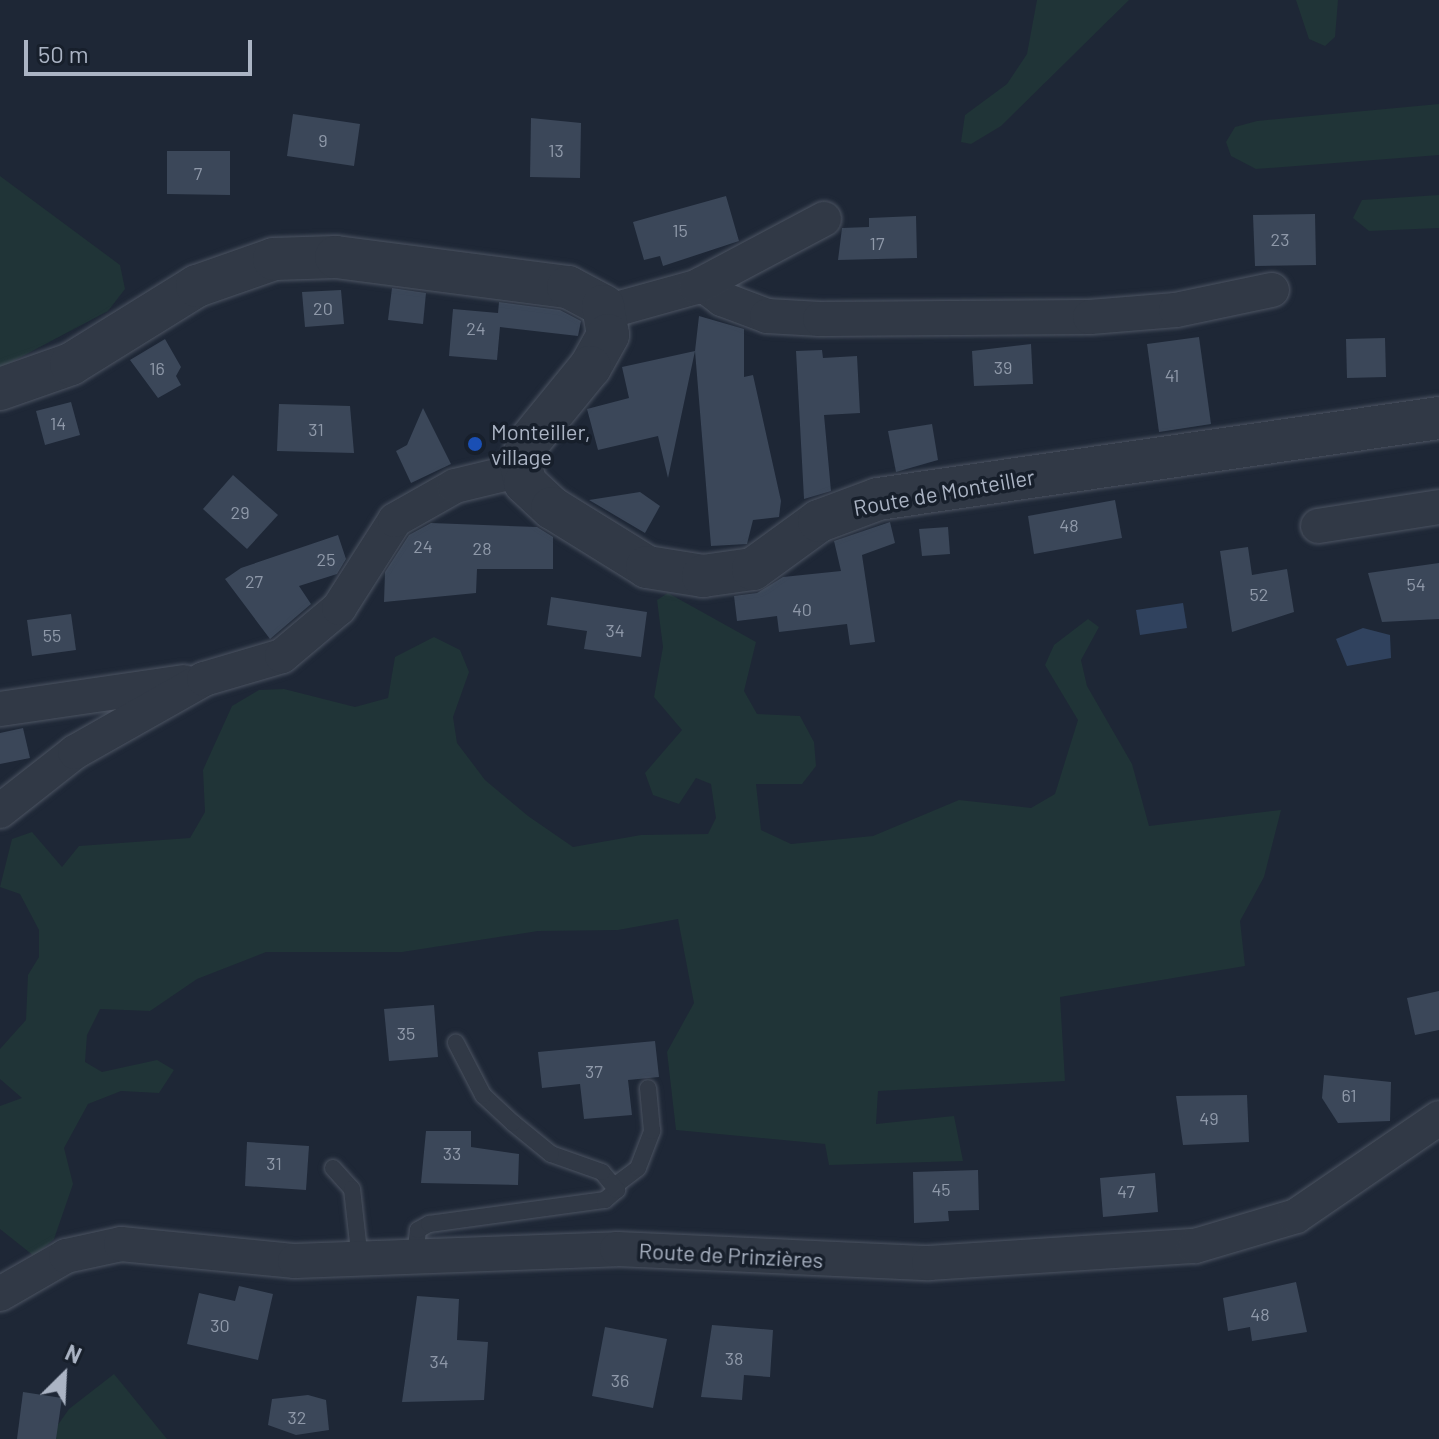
<!DOCTYPE html>
<meta charset="utf-8">
<style>
body{margin:0}
#map{position:relative;width:1439px;height:1439px;overflow:hidden;background:#1e2736;font-family:Barlow,sans-serif}
div>[style]{position:absolute}
[style*='--x']{left:calc(var(--x)*1px);top:calc(var(--y)*1px);width:calc(var(--w)*1px);rotate:calc(var(--a)*1deg)}
.green>*{inset:0;background:#203437}
.water>*{inset:0;background:#30425e}
.building>*{inset:0;background:#3b4759}
.roads{filter:drop-shadow(0 0 2px #4c5462) drop-shadow(0 0 2px #4c5462)}
.service>*{height:16px;margin:-8px;padding:0 8px;transform-origin:8px;border-radius:8px;background:#313946}
.minor>*{height:34px;margin:-17px;padding:0 17px;transform-origin:17px;border-radius:17px;background:#313946}
.tertiary>*{height:42px;margin:-21px;padding:0 21px;transform-origin:21px;border-radius:21px;background:#313946}
.dots>*{width:22px;height:22px;translate:-50% -50%;box-sizing:border-box;border:4px solid #171f2b;border-radius:50%}
span{translate:-50% -50%;white-space:nowrap;text-align:center;line-height:1.15;-webkit-text-stroke:7px #171f2b;paint-order:stroke}
.number-label{font-size:18px;color:#8f99a9}
.number-label span{-webkit-text-stroke-width:0}
.poi-label{font-size:22px;color:#abb4c4}
.left{translate:0 -50%;text-align:left}
.street-label{font-size:22px;color:#abb4c4}
.north{position:absolute;left:24px;top:1335px;width:80px;height:80px;-webkit-text-stroke:6px #171f2b;paint-order:stroke;rotate:24deg;font-size:22px;font-weight:700;line-height:32px;text-align:center;color:#abb4c4}
.north::after{content:'';display:block;margin:auto;width:28px;height:36px;background:#abb4c4;clip-path:polygon(50% 0,100% 100%,50% 72%,0 100%)}
.scale{position:absolute;left:24px;top:40px;width:228px;height:36px;box-sizing:border-box;border:4px solid #abb4c4;border-top:0;padding-left:10px;font-size:24px;line-height:28px;white-space:nowrap;color:#abb4c4;-webkit-text-stroke:6px #171f2b;paint-order:stroke}
</style>
<div id="map">
<div class="green">
<div style="clip-path:polygon(1037px 0,1129px 0,1001px 126px,971px 144px,961px 142px,965px 115px,1007px 84px,1027px 54px)"></div>
<div style="clip-path:polygon(1296px 0,1338px 0,1335px 37px,1325px 46px,1309px 39px)"></div>
<div style="clip-path:polygon(1439px 104px,1439px 155px,1256px 169px,1231px 156px,1226px 142px,1235px 127px,1257px 121px)"></div>
<div style="clip-path:polygon(0 176px,120px 265px,125px 289px,108px 311px,0 368px)"></div>
<div style="clip-path:polygon(1439px 195px,1439px 228px,1369px 231px,1353px 218px,1362px 200px)"></div>
<div style="clip-path:polygon(668px 593px,756px 642px,744px 691px,757px 714px,800px 716px,814px 742px,816px 766px,802px 784px,756px 784px,761px 830px,791px 844px,873px 836px,959px 800px,1031px 808px,1055px 794px,1078px 720px,1045px 665px,1054px 645px,1088px 619px,1099px 627px,1081px 660px,1087px 686px,1132px 764px,1149px 826px,1281px 810px,1264px 877px,1240px 921px,1245px 966px,1060px 997px,1065px 1081px,878px 1091px,876px 1124px,954px 1116px,963px 1161px,829px 1165px,825px 1144px,676px 1130px,667px 1052px,694px 1003px,678px 919px,618px 930px,538px 931px,402px 952px,266px 952px,197px 979px,150px 1011px,100px 1009px,87px 1035px,85px 1062px,102px 1072px,157px 1060px,174px 1070px,159px 1093px,121px 1091px,88px 1104px,64px 1148px,73px 1184px,54px 1239px,34px 1256px,0 1229px,0 1106px,22px 1098px,0 1079px,0 1049px,26px 1020px,28px 975px,39px 957px,39px 930px,20px 894px,0 887px,12px 839px,32px 832px,62px 867px,79px 846px,190px 838px,205px 812px,203px 770px,232px 706px,259px 690px,284px 689px,355px 707px,388px 698px,395px 657px,434px 637px,460px 650px,469px 672px,453px 717px,457px 743px,485px 780px,528px 816px,573px 847px,641px 835px,708px 834px,716px 818px,711px 784px,696px 778px,679px 804px,653px 795px,645px 773px,682px 730px,654px 697px,663px 647px,657px 600px)"></div>
<div style="clip-path:polygon(114px 1374px,167px 1439px,48px 1439px,69px 1409px)"></div>
</div>
<div class="water">
<div style="clip-path:polygon(1183px 603px,1187px 628px,1140px 635px,1136px 610px)"></div>
<div style="clip-path:polygon(1363px 628px,1390px 635px,1391px 658px,1347px 666px,1336px 639px)"></div>
</div>
<div class="building">
<div style="clip-path:polygon(293px 114px,360px 124px,354px 166px,287px 156px)"></div>
<div style="clip-path:polygon(531px 118px,581px 123px,580px 178px,530px 177px)"></div>
<div style="clip-path:polygon(167px 151px,230px 151px,230px 195px,167px 194px)"></div>
<div style="clip-path:polygon(726px 196px,739px 241px,663px 266px,660px 256px,644px 260px,633px 222px)"></div>
<div style="clip-path:polygon(1315px 214px,1316px 265px,1255px 266px,1253px 215px)"></div>
<div style="clip-path:polygon(916px 216px,917px 258px,838px 260px,842px 228px,869px 227px,869px 218px)"></div>
<div style="clip-path:polygon(392px 288px,426px 293px,423px 324px,388px 320px)"></div>
<div style="clip-path:polygon(341px 290px,344px 324px,305px 327px,302px 292px)"></div>
<div style="clip-path:polygon(499px 302px,560px 310px,581px 321px,578px 336px,500px 327px,497px 360px,449px 356px,453px 309px,498px 313px)"></div>
<div style="clip-path:polygon(699px 316px,744px 329px,744px 377px,753px 375px,781px 501px,779px 517px,753px 520px,747px 544px,711px 546px,695px 351px)"></div>
<div style="clip-path:polygon(1199px 337px,1211px 424px,1159px 432px,1147px 344px)"></div>
<div style="clip-path:polygon(1385px 338px,1386px 377px,1347px 378px,1346px 339px)"></div>
<div style="clip-path:polygon(165px 339px,181px 367px,176px 376px,181px 385px,158px 398px,130px 360px)"></div>
<div style="clip-path:polygon(1031px 344px,1033px 384px,974px 386px,972px 351px)"></div>
<div style="clip-path:polygon(822px 350px,823px 358px,857px 356px,860px 413px,824px 415px,831px 491px,804px 499px,796px 351px)"></div>
<div style="clip-path:polygon(695px 351px,668px 478px,658px 436px,598px 450px,587px 409px,629px 398px,622px 367px)"></div>
<div style="clip-path:polygon(71px 402px,80px 435px,45px 445px,36px 411px)"></div>
<div style="clip-path:polygon(279px 404px,350px 406px,354px 453px,277px 451px)"></div>
<div style="clip-path:polygon(423px 408px,451px 464px,411px 483px,396px 451px,407px 445px)"></div>
<div style="clip-path:polygon(932px 424px,938px 460px,896px 472px,888px 431px)"></div>
<div style="clip-path:polygon(233px 475px,278px 515px,247px 549px,203px 509px)"></div>
<div style="clip-path:polygon(640px 492px,660px 506px,645px 533px,589px 500px)"></div>
<div style="clip-path:polygon(1115px 500px,1122px 538px,1034px 554px,1028px 516px)"></div>
<div style="clip-path:polygon(890px 522px,895px 543px,862px 555px,875px 642px,850px 645px,847px 624px,779px 632px,777px 616px,737px 621px,734px 596px,757px 593px,783px 577px,841px 571px,834px 541px)"></div>
<div style="clip-path:polygon(431px 523px,537px 527px,553px 537px,553px 569px,477px 569px,476px 593px,384px 602px,385px 572px,409px 535px)"></div>
<div style="clip-path:polygon(948px 527px,950px 554px,922px 556px,919px 529px)"></div>
<div style="clip-path:polygon(338px 535px,346px 559px,337px 574px,299px 586px,311px 604px,270px 639px,225px 579px,241px 568px)"></div>
<div style="clip-path:polygon(1248px 547px,1252px 575px,1287px 569px,1294px 612px,1232px 632px,1220px 551px)"></div>
<div style="clip-path:polygon(1439px 563px,1439px 619px,1382px 622px,1368px 573px)"></div>
<div style="clip-path:polygon(551px 597px,647px 612px,641px 657px,584px 649px,587px 631px,547px 625px)"></div>
<div style="clip-path:polygon(71px 614px,76px 650px,32px 656px,27px 620px)"></div>
<div style="clip-path:polygon(23px 728px,30px 758px,0 764px,0 733px)"></div>
<div style="clip-path:polygon(1439px 991px,1439px 1030px,1415px 1035px,1407px 998px)"></div>
<div style="clip-path:polygon(434px 1005px,438px 1057px,389px 1061px,384px 1009px)"></div>
<div style="clip-path:polygon(655px 1041px,659px 1077px,628px 1080px,632px 1115px,584px 1119px,580px 1084px,542px 1088px,538px 1052px)"></div>
<div style="clip-path:polygon(1324px 1075px,1391px 1082px,1390px 1121px,1338px 1123px,1322px 1098px)"></div>
<div style="clip-path:polygon(1247px 1095px,1249px 1142px,1183px 1145px,1176px 1096px)"></div>
<div style="clip-path:polygon(426px 1131px,471px 1131px,471px 1147px,519px 1154px,518px 1185px,421px 1183px)"></div>
<div style="clip-path:polygon(247px 1142px,309px 1146px,306px 1190px,245px 1186px)"></div>
<div style="clip-path:polygon(978px 1170px,979px 1210px,948px 1211px,949px 1221px,914px 1223px,913px 1172px)"></div>
<div style="clip-path:polygon(1155px 1173px,1158px 1212px,1103px 1217px,1100px 1178px)"></div>
<div style="clip-path:polygon(1296px 1282px,1307px 1332px,1252px 1341px,1250px 1327px,1228px 1331px,1223px 1298px)"></div>
<div style="clip-path:polygon(239px 1286px,273px 1294px,258px 1360px,187px 1344px,199px 1293px,235px 1301px)"></div>
<div style="clip-path:polygon(417px 1296px,459px 1299px,457px 1340px,488px 1342px,484px 1400px,402px 1402px)"></div>
<div style="clip-path:polygon(712px 1325px,773px 1330px,770px 1377px,744px 1375px,742px 1400px,701px 1397px)"></div>
<div style="clip-path:polygon(605px 1327px,667px 1339px,653px 1408px,592px 1396px)"></div>
<div style="clip-path:polygon(23px 1392px,62px 1398px,56px 1439px,17px 1439px)"></div>
<div style="clip-path:polygon(308px 1395px,326px 1400px,329px 1430px,296px 1435px,268px 1425px,272px 1399px)"></div>
</div>
<div class="roads">
<div class="service">
<div style="--x:333;--y:1168;--w:28;--a:48"></div>
<div style="--x:352;--y:1189;--w:71;--a:83.6"></div>
<div style="--x:617;--y:1184;--w:26;--a:-37"></div>
<div style="--x:638;--y:1168;--w:40;--a:-69"></div>
<div style="--x:652;--y:1131;--w:43;--a:-95.3"></div>
<div style="--x:415;--y:1258;--w:28;--a:-84"></div>
<div style="--x:418;--y:1230;--w:13;--a:-29"></div>
<div style="--x:429;--y:1224;--w:178;--a:-7.8"></div>
<div style="--x:605;--y:1200;--w:16;--a:-40"></div>
<div style="--x:617;--y:1190;--w:23;--a:-130"></div>
<div style="--x:602;--y:1172;--w:54;--a:-160.6"></div>
<div style="--x:551;--y:1154;--w:49;--a:-140.8"></div>
<div style="--x:513;--y:1123;--w:41;--a:-137"></div>
<div style="--x:483;--y:1095;--w:59;--a:-117.4"></div>
</div>
<div class="minor">
<div style="--x:702;--y:284;--w:25;--a:37"></div>
<div style="--x:722;--y:299;--w:48;--a:20.7"></div>
<div style="--x:767;--y:316;--w:53;--a:3.2"></div>
<div style="--x:820;--y:319;--w:270;--a:-0.4"></div>
<div style="--x:1090;--y:317;--w:86;--a:-4.7"></div>
<div style="--x:1176;--y:310;--w:98;--a:-11.8"></div>
<div style="--x:606;--y:312;--w:93;--a:-15.5"></div>
<div style="--x:696;--y:287;--w:145;--a:-28"></div>
<div style="--x:1318;--y:526;--w:122;--a:-8.9"></div>
<div style="--x:0;--y:709;--w:186;--a:-8.3"></div>
<div style="--x:0;--y:811;--w:95;--a:-38.2"></div>
<div style="--x:75;--y:752;--w:148;--a:-29.5"></div>
<div style="--x:204;--y:679;--w:81;--a:-16.4"></div>
<div style="--x:282;--y:656;--w:75;--a:-40.1"></div>
<div style="--x:339;--y:608;--w:104;--a:-57.5"></div>
<div style="--x:395;--y:520;--w:69;--a:-29.5"></div>
<div style="--x:455;--y:486;--w:68;--a:-13.6"></div>
<div style="--x:0;--y:1294;--w:76;--a:-29.9"></div>
<div style="--x:66;--y:1256;--w:56;--a:-12.3"></div>
<div style="--x:121;--y:1244;--w:175;--a:5.6"></div>
<div style="--x:295;--y:1261;--w:322;--a:-2.1"></div>
<div style="--x:617;--y:1249;--w:312;--a:2.6"></div>
<div style="--x:929;--y:1263;--w:267;--a:-3.7"></div>
<div style="--x:1195;--y:1246;--w:105;--a:-16.5"></div>
<div style="--x:1296;--y:1216;--w:173;--a:-34.4"></div>
</div>
<div class="tertiary">
<div style="--x:0;--y:389;--w:75;--a:-19.4"></div>
<div style="--x:71;--y:364;--w:148;--a:-31.8"></div>
<div style="--x:197;--y:286;--w:82;--a:-19.3"></div>
<div style="--x:274;--y:259;--w:62;--a:-1.8"></div>
<div style="--x:336;--y:257;--w:234;--a:7.4"></div>
<div style="--x:568;--y:287;--w:40;--a:28"></div>
<div style="--x:603;--y:306;--w:29;--a:80"></div>
<div style="--x:608;--y:335;--w:37;--a:119"></div>
<div style="--x:590;--y:367;--w:98;--a:129.2"></div>
<div style="--x:528;--y:443;--w:22;--a:108"></div>
<div style="--x:521;--y:464;--w:19;--a:78"></div>
<div style="--x:525;--y:483;--w:37;--a:43"></div>
<div style="--x:552;--y:508;--w:112;--a:31.8"></div>
<div style="--x:647;--y:567;--w:57;--a:9.1"></div>
<div style="--x:703;--y:576;--w:50;--a:-8"></div>
<div style="--x:753;--y:569;--w:82;--a:-36"></div>
<div style="--x:819;--y:521;--w:63;--a:-20.4"></div>
<div style="--x:878;--y:499;--w:567;--a:-8.22"></div>
</div>
</div>
<div class="dots">
<div style="left:475px;top:444px;background:#1a4fb4"></div>
</div>
<div class="number-label">
<span style="left:323px;top:140px">9</span>
<span style="left:556px;top:150px">13</span>
<span style="left:198px;top:173px">7</span>
<span style="left:680px;top:230px">15</span>
<span style="left:1280px;top:239px">23</span>
<span style="left:877px;top:243px">17</span>
<span style="left:323px;top:308px">20</span>
<span style="left:476px;top:328px">24</span>
<span style="left:1003px;top:367px">39</span>
<span style="left:157px;top:368px">16</span>
<span style="left:1172px;top:375px">41</span>
<span style="left:58px;top:423px">14</span>
<span style="left:316px;top:429px">31</span>
<span style="left:240px;top:512px">29</span>
<span style="left:1069px;top:525px">48</span>
<span style="left:423px;top:546px">24</span>
<span style="left:482px;top:548px">28</span>
<span style="left:326px;top:559px">25</span>
<span style="left:254px;top:581px">27</span>
<span style="left:1416px;top:584px">54</span>
<span style="left:1259px;top:594px">52</span>
<span style="left:802px;top:609px">40</span>
<span style="left:615px;top:630px">34</span>
<span style="left:52px;top:635px">55</span>
<span style="left:406px;top:1033px">35</span>
<span style="left:594px;top:1071px">37</span>
<span style="left:1349px;top:1095px">61</span>
<span style="left:1209px;top:1118px">49</span>
<span style="left:452px;top:1153px">33</span>
<span style="left:274px;top:1163px">31</span>
<span style="left:941px;top:1189px">45</span>
<span style="left:1126px;top:1191px">47</span>
<span style="left:1260px;top:1314px">48</span>
<span style="left:220px;top:1325px">30</span>
<span style="left:734px;top:1358px">38</span>
<span style="left:439px;top:1361px">34</span>
<span style="left:620px;top:1380px">36</span>
<span style="left:297px;top:1417px">32</span>
</div>
<div class="poi-label">
<span class="left" style="left:491px;top:444px">Monteiller,<br>village</span>
</div>
<div class="street-label">
<span style="left:944px;top:492px;rotate:-10deg">Route de Monteiller</span>
<span style="left:731px;top:1255px;rotate:3deg">Route de Prinzières</span>
</div>
<div class="north">N</div>
<div class="scale">50 m</div>
</div>
